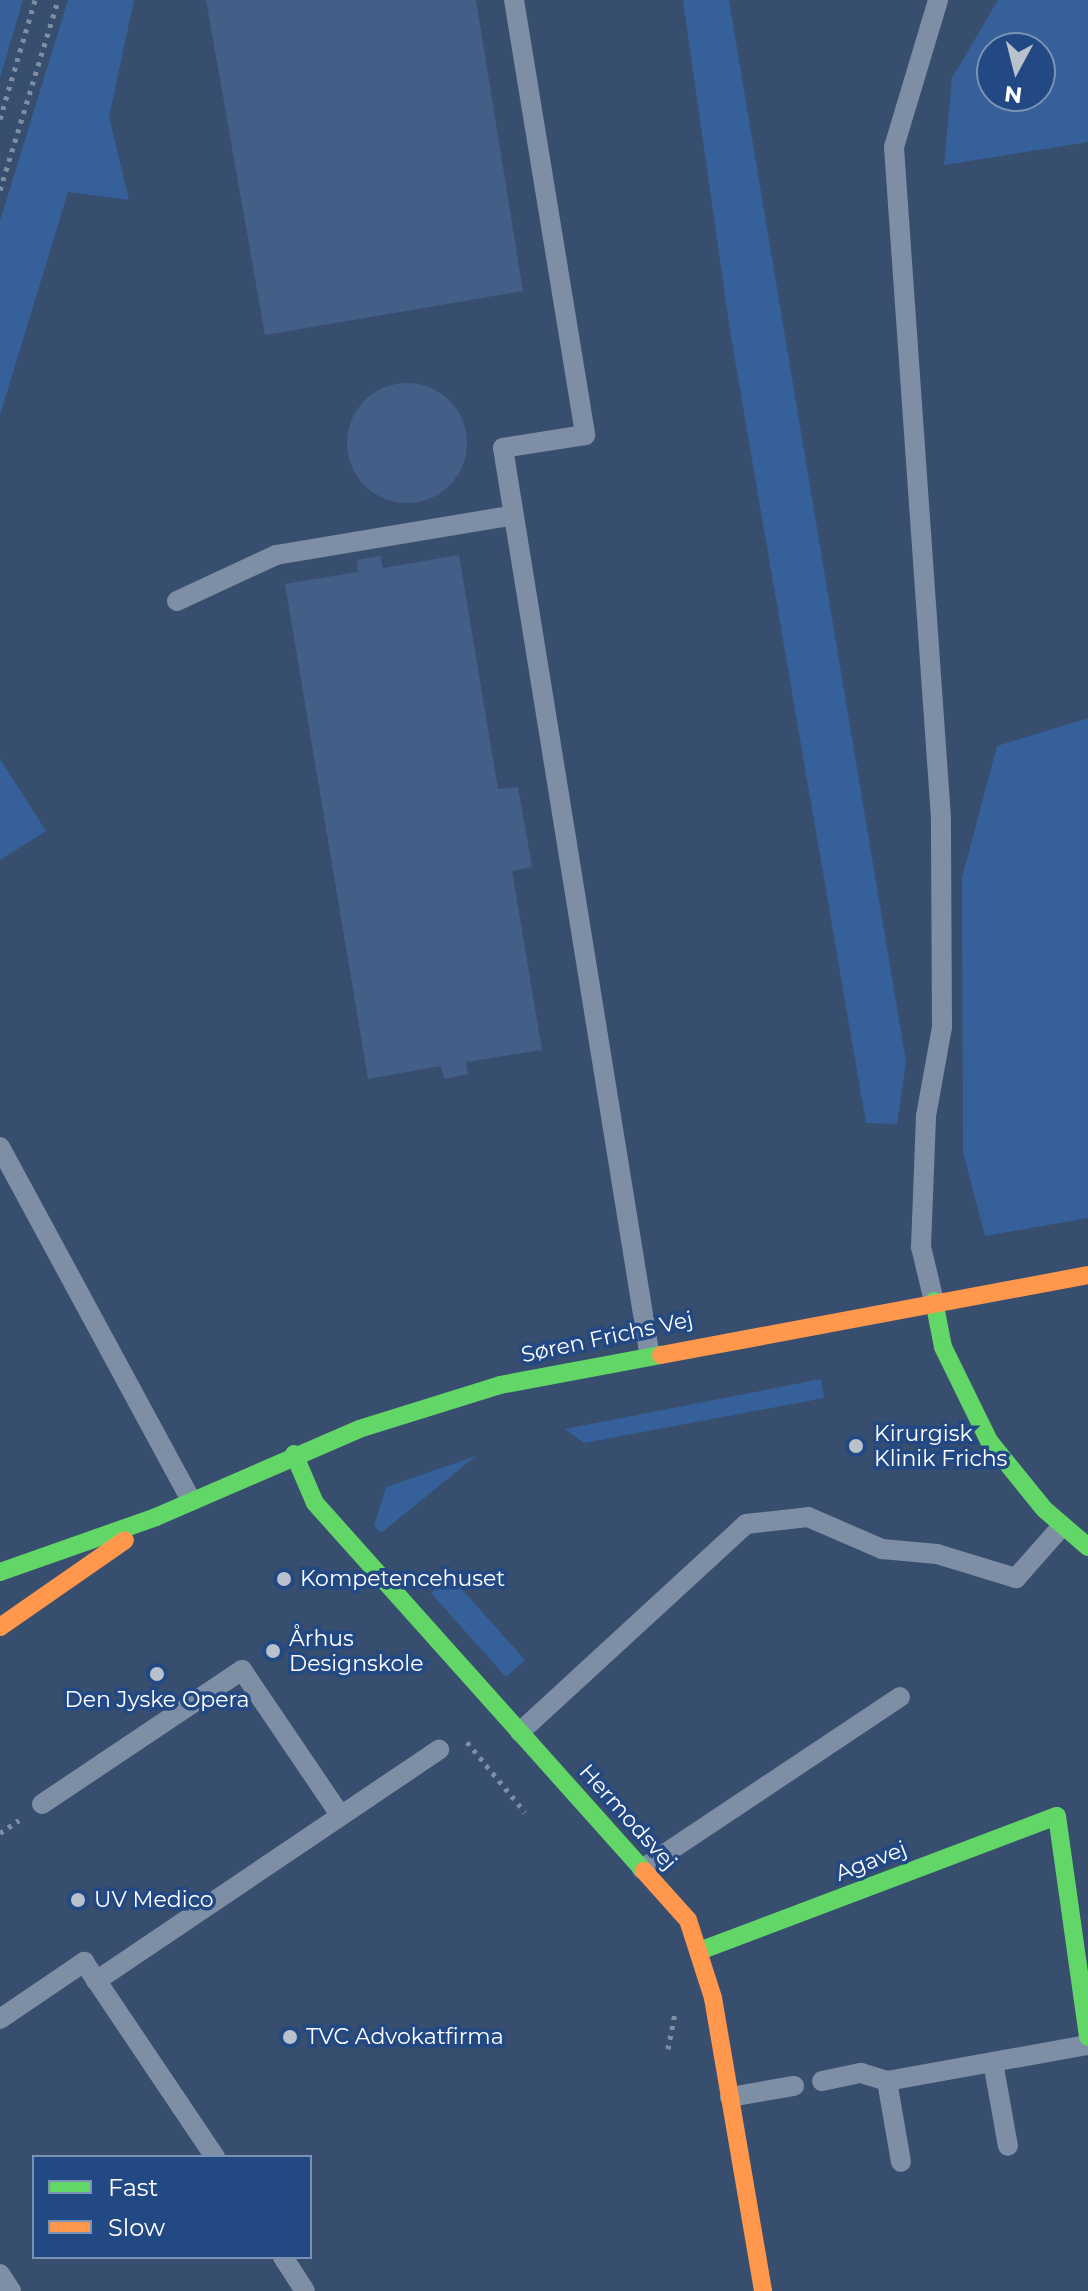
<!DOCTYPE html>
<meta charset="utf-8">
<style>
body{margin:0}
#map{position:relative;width:1088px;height:2291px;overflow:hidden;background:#384e6e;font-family:Montserrat,sans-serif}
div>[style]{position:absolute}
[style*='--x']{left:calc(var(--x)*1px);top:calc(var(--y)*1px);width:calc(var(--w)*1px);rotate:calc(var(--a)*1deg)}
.green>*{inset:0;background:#36609a}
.water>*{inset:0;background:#435e87}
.round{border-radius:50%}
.path>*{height:5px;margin-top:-2.5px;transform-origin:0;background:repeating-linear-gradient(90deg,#7e8ea4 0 4px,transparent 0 10px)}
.lane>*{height:20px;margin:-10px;padding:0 10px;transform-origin:10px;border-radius:10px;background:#7e8ea4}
.fast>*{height:18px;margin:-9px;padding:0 9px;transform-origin:9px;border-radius:9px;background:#63d668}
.slow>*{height:18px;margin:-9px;padding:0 9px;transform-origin:9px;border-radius:9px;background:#ff974d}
.dots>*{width:22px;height:22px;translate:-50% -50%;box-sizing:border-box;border:4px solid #224984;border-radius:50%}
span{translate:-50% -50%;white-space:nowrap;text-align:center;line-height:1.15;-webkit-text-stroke:7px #224984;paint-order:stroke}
.street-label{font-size:22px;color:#fff}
.poi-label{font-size:22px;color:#fff}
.left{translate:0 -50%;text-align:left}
.legend{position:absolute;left:32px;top:2155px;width:280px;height:104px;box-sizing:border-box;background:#224984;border:2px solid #7a92b5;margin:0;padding:10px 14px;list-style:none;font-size:24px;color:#fff}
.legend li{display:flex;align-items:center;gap:16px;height:40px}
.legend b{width:40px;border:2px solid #7a92b5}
.north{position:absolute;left:976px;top:32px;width:80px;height:80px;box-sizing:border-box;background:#224984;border:2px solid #7a92b5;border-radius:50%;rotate:187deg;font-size:22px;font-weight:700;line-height:32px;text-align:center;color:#fff}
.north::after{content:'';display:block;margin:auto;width:28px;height:36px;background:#b9c1cc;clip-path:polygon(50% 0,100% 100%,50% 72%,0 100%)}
</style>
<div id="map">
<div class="green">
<div style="clip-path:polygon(0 0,23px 0,0 78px)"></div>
<div style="clip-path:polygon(68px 0,134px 0,109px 117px,129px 200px,68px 192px,0 415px,0 221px)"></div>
<div style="clip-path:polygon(683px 0,729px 0,906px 1061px,897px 1124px,866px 1123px,731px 337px)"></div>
<div style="clip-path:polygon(evenodd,998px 0,1088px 0,1088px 142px,944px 165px,952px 78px,998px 0,992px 48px,1040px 48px,1040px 96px,992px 96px,992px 48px)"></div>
<div style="clip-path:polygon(1088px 718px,1088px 1218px,985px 1236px,963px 1152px,962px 878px,997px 746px)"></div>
<div style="clip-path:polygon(0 759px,46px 831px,0 860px)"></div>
<div style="clip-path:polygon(821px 1379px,824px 1398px,584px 1443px,565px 1429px)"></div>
<div style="clip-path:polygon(476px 1456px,381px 1533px,374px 1526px,386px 1487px)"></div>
<div style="clip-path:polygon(450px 1576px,525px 1660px,506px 1677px,431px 1593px)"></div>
</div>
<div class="water">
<div style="clip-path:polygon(206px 0,476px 0,523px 291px,265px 335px)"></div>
<div class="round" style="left:347px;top:383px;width:120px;height:120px"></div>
<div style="clip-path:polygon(459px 555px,498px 789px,518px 787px,532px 867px,512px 871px,542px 1050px,466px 1062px,468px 1074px,444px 1079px,441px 1066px,368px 1079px,285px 584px,358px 572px,357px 560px,380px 556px,383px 568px)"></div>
</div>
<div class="path">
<div style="--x:0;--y:119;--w:124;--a:-73.6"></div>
<div style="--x:0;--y:190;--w:199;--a:-73"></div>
<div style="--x:467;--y:1742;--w:91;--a:50.4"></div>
<div style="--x:0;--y:1833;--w:23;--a:-34"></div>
<div style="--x:668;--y:2049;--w:37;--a:-79"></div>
</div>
<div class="lane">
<div style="--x:514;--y:0;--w:441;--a:80.7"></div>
<div style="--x:585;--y:435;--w:83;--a:171"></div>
<div style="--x:503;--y:448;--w:915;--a:80.82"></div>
<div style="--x:177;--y:601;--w:109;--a:-24.9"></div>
<div style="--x:276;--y:555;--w:241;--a:-9.5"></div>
<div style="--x:0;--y:1147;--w:400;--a:61.6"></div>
<div style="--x:934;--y:1301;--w:56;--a:-103.5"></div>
<div style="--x:921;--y:1247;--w:131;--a:-87.8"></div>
<div style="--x:926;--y:1116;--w:90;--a:-79.8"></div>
<div style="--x:942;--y:1027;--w:209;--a:-90.3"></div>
<div style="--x:941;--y:818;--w:673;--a:-94.01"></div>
<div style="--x:894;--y:147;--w:153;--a:-73.3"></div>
<div style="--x:520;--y:1732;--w:307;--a:-42.6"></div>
<div style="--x:746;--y:1524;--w:62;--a:-6.4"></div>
<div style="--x:808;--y:1517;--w:81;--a:23.4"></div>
<div style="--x:882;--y:1549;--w:55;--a:5.2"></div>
<div style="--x:937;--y:1554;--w:83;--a:16.9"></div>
<div style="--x:1016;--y:1578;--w:69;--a:-48.5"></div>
<div style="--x:42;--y:1804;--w:241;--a:-33.8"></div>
<div style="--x:242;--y:1670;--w:176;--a:55.9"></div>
<div style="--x:642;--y:1869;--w:310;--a:-33.7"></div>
<div style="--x:96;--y:1981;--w:414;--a:-34"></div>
<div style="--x:0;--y:2019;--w:102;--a:-34.2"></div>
<div style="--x:84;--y:1962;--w:235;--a:56.1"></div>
<div style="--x:993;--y:2062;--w:85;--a:79.9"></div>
<div style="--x:822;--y:2081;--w:40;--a:-12"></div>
<div style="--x:861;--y:2073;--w:27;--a:17"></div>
<div style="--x:887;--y:2081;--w:204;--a:-10.2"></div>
<div style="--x:887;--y:2081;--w:82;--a:80.2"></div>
<div style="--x:730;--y:2097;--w:65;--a:-9.8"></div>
<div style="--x:283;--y:2257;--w:40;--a:57.1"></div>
<div style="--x:0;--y:2274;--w:20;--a:57"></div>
</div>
<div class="fast">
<div style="--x:934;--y:1301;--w:47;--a:78.9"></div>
<div style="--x:943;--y:1347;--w:105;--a:63.9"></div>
<div style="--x:989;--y:1441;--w:87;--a:51"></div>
<div style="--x:1044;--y:1509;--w:58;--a:40.8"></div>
<div style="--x:294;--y:1454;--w:53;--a:66.8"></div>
<div style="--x:315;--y:1503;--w:494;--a:48.2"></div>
<div style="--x:0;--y:1572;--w:165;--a:-19.4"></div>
<div style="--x:156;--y:1517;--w:221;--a:-23.4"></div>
<div style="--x:359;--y:1429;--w:148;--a:-17.3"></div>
<div style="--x:500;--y:1385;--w:164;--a:-10.6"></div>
<div style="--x:702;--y:1950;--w:379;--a:-20.7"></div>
<div style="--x:1057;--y:1816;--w:223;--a:82"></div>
</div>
<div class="slow">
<div style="--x:661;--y:1355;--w:434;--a:-10.6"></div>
<div style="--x:0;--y:1627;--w:152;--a:-34.8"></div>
<div style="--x:644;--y:1871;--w:66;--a:48.1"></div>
<div style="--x:688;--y:1920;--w:82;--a:72.2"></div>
<div style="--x:713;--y:1998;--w:297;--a:80.3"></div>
</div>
<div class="dots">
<div style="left:856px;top:1446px;background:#b9c1cc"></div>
<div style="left:284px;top:1579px;background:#b9c1cc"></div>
<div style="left:273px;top:1651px;background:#b9c1cc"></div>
<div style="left:157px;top:1674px;background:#b9c1cc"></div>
<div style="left:78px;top:1900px;background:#b9c1cc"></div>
<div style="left:290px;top:2037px;background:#b9c1cc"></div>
</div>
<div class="street-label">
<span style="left:607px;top:1337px;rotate:-12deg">Søren Frichs Vej</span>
<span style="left:628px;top:1817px;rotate:48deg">Hermodsvej</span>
<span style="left:871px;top:1861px;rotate:-21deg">Agavej</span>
</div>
<div class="poi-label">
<span class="left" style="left:874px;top:1446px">Kirurgisk<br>Klinik Frichs</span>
<span class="left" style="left:300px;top:1579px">Kompetencehuset</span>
<span class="left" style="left:289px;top:1651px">Århus<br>Designskole</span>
<span style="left:157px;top:1700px">Den Jyske Opera</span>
<span class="left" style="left:94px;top:1900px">UV Medico</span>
<span class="left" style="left:306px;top:2037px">TVC Advokatfirma</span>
</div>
<ul class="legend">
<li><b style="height:10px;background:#63d668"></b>Fast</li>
<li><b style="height:10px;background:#ff974d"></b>Slow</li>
</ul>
<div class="north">N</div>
</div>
